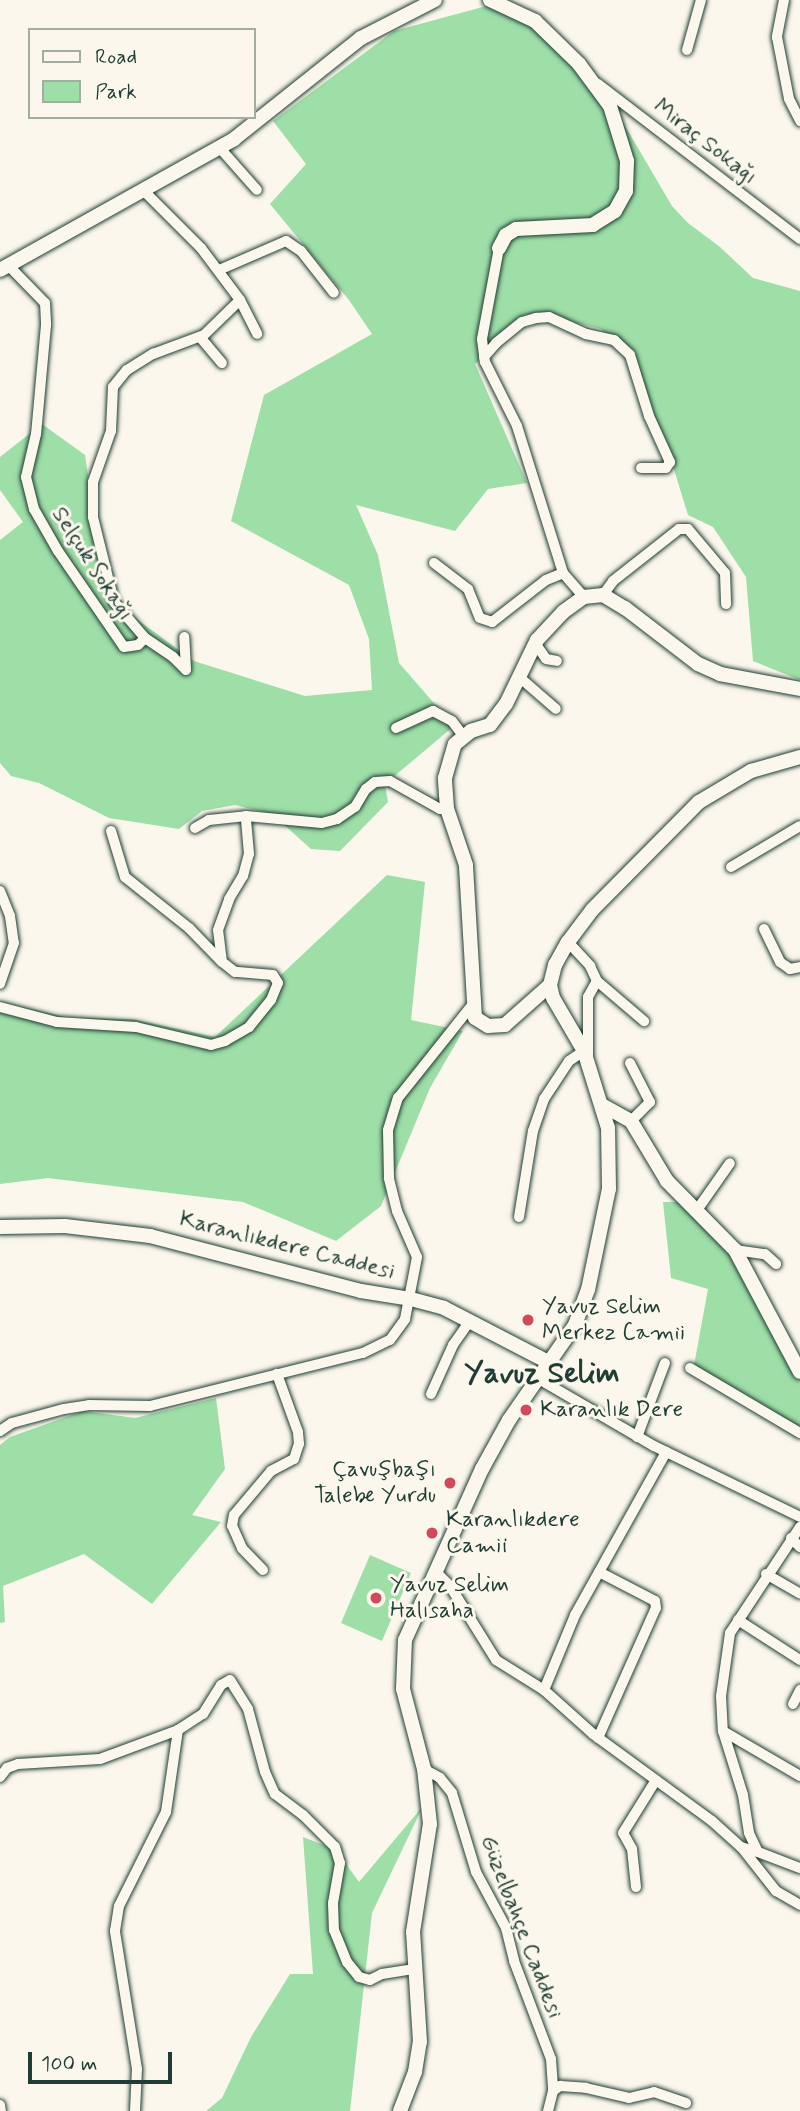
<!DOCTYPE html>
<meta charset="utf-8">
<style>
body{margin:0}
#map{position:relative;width:800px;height:2111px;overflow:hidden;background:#fbf7ec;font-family:Mynerve,sans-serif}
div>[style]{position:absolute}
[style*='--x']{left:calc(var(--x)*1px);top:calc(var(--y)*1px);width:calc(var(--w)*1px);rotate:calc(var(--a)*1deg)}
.green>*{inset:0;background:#9edea7}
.roads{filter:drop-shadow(0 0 2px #1f3d34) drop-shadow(0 0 2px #1f3d34)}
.street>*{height:10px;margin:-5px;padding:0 5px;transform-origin:5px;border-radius:5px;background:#fbf7ec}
.secondary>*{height:14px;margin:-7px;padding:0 7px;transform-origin:7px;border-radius:7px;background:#fbf7ec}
.dots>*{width:19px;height:19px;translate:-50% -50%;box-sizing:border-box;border:4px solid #fbf7ec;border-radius:50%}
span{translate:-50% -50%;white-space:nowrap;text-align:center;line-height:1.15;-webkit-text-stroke:6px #fbf7ec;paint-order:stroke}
.street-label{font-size:23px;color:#1f3d34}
.poi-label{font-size:23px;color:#1f3d34}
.left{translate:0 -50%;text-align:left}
.right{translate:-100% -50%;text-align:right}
.district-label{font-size:30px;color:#1f3d34;font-weight:700}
.legend{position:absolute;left:28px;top:28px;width:228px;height:91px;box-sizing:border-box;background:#fbf7ec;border:2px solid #a3ada2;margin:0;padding:9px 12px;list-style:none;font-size:21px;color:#1f3d34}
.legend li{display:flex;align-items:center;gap:14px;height:35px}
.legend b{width:35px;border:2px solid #a3ada2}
.scale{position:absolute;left:28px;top:2052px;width:144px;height:32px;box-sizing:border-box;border:4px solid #1f3d34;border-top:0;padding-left:9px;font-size:21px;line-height:24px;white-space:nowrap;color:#1f3d34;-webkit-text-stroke:5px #fbf7ec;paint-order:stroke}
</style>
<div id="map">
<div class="green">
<div style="clip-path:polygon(490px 5px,545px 31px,618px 114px,672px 206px,688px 223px,720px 247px,753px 278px,800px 291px,800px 680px,753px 661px,746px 577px,713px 527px,688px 515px,672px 463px,627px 360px,601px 329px,541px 314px,475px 364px,527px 483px,488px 489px,455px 531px,356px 505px,378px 555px,399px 663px,454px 726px,385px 784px,388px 802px,340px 851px,311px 849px,272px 814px,235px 805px,202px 811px,179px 829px,109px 818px,39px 783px,11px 776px,0 763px,0 540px,23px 522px,0 490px,0 457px,42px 424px,85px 455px,106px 597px,194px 661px,305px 696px,372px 690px,369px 639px,349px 585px,231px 521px,264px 395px,372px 334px,349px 300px,270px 204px,306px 164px,273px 121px,394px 31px)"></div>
<div style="clip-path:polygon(387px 875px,425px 882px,411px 1020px,463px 1031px,430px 1088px,381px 1206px,336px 1241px,243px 1202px,48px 1178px,0 1184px,0 1002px,70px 1018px,132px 1019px,215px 1037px)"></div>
<div style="clip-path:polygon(663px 1202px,691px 1202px,718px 1232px,800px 1357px,800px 1432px,693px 1371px,708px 1289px,671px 1278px)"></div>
<div style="clip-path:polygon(216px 1398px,225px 1469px,192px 1515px,221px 1522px,152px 1604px,84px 1554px,3px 1586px,5px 1622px,0 1623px,0 1445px,10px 1437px,83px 1411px,135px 1418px)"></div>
<div style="clip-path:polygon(370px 1555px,411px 1573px,382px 1641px,341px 1623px)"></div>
<div style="clip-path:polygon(423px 1806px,372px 1913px,350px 2111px,206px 2111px,222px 2098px,251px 2037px,290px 1974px,313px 1974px,303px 1837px,336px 1850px,359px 1882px)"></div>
</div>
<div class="roads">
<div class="street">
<div style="--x:784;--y:0;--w:38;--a:101"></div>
<div style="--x:777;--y:37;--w:63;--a:79"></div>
<div style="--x:789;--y:99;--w:25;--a:63"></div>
<div style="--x:687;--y:50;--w:52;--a:-74.4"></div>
<div style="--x:598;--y:84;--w:255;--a:37.5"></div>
<div style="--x:219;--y:147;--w:57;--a:48.5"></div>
<div style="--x:143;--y:190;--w:82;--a:45"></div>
<div style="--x:201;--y:248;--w:65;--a:53.1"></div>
<div style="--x:240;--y:300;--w:38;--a:63"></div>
<div style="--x:499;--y:248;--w:93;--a:100.6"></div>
<div style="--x:482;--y:339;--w:23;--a:83"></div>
<div style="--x:485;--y:362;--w:72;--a:63.4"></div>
<div style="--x:517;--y:426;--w:154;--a:72.6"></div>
<div style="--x:563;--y:573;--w:32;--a:49"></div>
<div style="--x:8;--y:265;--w:53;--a:45.8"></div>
<div style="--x:45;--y:303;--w:22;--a:87"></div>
<div style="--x:46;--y:325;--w:109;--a:95.2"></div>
<div style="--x:36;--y:434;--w:44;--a:103.1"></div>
<div style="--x:26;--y:477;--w:33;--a:76"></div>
<div style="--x:34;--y:509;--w:48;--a:60.3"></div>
<div style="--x:58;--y:551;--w:116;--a:55.5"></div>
<div style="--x:124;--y:647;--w:14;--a:-8"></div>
<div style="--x:138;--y:645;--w:10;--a:-45"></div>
<div style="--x:145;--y:638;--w:48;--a:-130.7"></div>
<div style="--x:114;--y:602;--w:88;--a:-103.9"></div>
<div style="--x:93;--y:517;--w:35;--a:-90"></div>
<div style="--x:93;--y:482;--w:54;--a:-70.6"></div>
<div style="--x:111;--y:431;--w:44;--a:-87.4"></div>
<div style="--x:113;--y:387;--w:22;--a:-51"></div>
<div style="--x:127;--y:370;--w:31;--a:-32"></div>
<div style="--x:153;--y:354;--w:54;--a:-20.4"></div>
<div style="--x:204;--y:335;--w:50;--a:-44.2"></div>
<div style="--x:219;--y:270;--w:73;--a:-23.4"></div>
<div style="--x:286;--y:241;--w:18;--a:34"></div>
<div style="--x:301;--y:251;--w:53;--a:51.8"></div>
<div style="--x:200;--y:337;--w:34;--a:50"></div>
<div style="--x:484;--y:357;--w:18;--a:-49"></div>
<div style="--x:496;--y:343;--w:33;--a:-39"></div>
<div style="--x:522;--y:322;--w:15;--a:-16"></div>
<div style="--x:536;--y:318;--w:13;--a:-4"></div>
<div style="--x:549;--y:317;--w:41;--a:24.7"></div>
<div style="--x:586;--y:334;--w:29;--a:12"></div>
<div style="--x:614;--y:340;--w:22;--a:43"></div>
<div style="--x:630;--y:355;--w:64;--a:72.7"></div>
<div style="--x:649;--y:416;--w:51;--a:65.5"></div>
<div style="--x:670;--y:462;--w:7;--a:124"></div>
<div style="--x:666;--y:468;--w:25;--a:180"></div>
<div style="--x:434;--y:563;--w:43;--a:37.4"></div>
<div style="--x:468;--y:589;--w:31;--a:68"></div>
<div style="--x:480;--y:618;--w:13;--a:18"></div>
<div style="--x:492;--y:622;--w:68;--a:-37.9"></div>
<div style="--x:546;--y:580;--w:18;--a:-22"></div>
<div style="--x:603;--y:595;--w:17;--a:-54"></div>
<div style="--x:613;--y:581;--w:84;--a:-38.2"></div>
<div style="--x:679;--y:529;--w:9;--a:0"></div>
<div style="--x:688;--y:529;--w:57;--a:49.9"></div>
<div style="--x:725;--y:573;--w:31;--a:88"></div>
<div style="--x:145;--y:638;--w:34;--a:34"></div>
<div style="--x:173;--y:657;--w:18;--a:45"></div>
<div style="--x:186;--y:670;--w:33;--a:-93"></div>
<div style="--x:535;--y:643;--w:19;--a:55"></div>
<div style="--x:546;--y:659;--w:11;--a:10"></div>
<div style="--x:518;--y:676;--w:50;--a:41"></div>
<div style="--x:396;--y:728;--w:41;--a:-24.7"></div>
<div style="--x:433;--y:711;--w:21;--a:28"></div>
<div style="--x:452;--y:721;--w:20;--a:53"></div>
<div style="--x:195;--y:828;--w:16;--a:-30"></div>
<div style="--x:209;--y:820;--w:37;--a:-6"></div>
<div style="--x:246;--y:816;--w:76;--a:5.3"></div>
<div style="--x:322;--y:823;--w:16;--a:-15"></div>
<div style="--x:337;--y:819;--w:22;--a:-34"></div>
<div style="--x:355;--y:807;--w:21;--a:-59"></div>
<div style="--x:366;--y:789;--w:11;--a:-38"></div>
<div style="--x:375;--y:782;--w:15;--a:-4"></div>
<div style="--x:390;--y:781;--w:57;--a:29.2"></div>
<div style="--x:440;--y:809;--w:7;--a:0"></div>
<div style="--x:111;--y:831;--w:48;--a:73.1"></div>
<div style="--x:125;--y:877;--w:82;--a:38.6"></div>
<div style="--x:189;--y:928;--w:46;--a:45.9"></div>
<div style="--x:731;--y:867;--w:80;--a:-30.7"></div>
<div style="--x:0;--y:891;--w:27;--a:68"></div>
<div style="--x:10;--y:916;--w:27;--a:82"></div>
<div style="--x:14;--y:943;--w:43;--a:108.9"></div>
<div style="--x:764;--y:929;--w:37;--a:64"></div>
<div style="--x:780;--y:962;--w:12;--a:35"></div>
<div style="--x:790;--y:969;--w:10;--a:-11"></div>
<div style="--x:568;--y:942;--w:33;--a:47"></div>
<div style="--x:590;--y:966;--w:17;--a:65"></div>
<div style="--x:597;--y:981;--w:62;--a:40.4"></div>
<div style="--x:0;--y:1007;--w:59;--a:14.7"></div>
<div style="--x:57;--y:1022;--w:79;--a:3.6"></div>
<div style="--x:136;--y:1027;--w:77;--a:13.5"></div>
<div style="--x:211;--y:1045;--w:15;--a:-16"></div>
<div style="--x:225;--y:1041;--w:28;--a:-30"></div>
<div style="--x:249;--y:1027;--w:35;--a:-51"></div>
<div style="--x:271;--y:1000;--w:18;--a:-68"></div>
<div style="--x:278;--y:983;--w:9;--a:-122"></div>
<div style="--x:273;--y:975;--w:38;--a:-175"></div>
<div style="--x:235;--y:972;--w:16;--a:-142"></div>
<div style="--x:222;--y:962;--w:32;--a:-97"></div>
<div style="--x:218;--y:930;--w:33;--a:-70"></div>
<div style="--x:229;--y:899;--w:27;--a:-59"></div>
<div style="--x:243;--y:876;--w:23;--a:-75"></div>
<div style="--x:249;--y:854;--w:38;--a:-95"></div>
<div style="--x:588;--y:1055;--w:58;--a:-90"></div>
<div style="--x:588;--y:997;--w:18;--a:-61"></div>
<div style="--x:630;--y:1063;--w:44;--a:62.9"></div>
<div style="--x:650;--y:1102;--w:27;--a:135"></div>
<div style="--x:697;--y:1210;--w:57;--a:-54.9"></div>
<div style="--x:519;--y:1217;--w:87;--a:-80.8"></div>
<div style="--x:533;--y:1131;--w:34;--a:-71"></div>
<div style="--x:544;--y:1099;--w:45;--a:-56.7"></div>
<div style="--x:569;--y:1061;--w:18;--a:-34"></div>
<div style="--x:735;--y:1250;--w:30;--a:8"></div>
<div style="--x:765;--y:1254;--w:15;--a:42"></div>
<div style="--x:690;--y:1368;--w:128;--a:30.6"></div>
<div style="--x:537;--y:1378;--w:135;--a:30.2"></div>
<div style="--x:654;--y:1446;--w:162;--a:25.9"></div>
<div style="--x:431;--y:1394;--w:54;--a:-65.8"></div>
<div style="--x:453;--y:1345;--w:29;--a:-55"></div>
<div style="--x:0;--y:1431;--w:14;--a:-34"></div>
<div style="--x:12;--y:1423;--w:54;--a:-15.1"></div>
<div style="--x:64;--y:1409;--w:25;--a:-9"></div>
<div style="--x:89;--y:1405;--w:61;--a:0.9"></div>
<div style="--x:150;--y:1406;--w:219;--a:-14"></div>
<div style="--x:363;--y:1353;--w:30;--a:-26"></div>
<div style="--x:390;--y:1340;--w:26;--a:-54"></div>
<div style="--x:405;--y:1319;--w:63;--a:-79"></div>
<div style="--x:417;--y:1257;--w:50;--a:-113.5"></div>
<div style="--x:397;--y:1211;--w:34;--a:-104"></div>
<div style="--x:389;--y:1178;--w:48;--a:-91.2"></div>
<div style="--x:388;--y:1130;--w:34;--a:-73"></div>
<div style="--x:398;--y:1098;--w:120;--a:-51.4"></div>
<div style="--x:637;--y:1437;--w:79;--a:-69.3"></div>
<div style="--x:800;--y:1527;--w:127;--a:123.4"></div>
<div style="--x:730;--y:1633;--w:64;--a:98.1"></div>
<div style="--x:721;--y:1696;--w:35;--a:87"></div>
<div style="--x:723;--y:1731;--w:67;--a:72.6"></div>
<div style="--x:743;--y:1795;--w:38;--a:81"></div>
<div style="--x:749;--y:1833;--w:21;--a:65"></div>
<div style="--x:758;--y:1852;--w:45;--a:20.9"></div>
<div style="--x:791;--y:1538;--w:13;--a:45"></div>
<div style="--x:263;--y:1570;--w:30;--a:-134"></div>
<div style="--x:242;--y:1548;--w:24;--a:-114"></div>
<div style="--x:232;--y:1526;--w:11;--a:-80"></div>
<div style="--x:234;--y:1515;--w:57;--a:-49.9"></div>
<div style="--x:271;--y:1471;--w:26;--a:-28"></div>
<div style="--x:294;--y:1459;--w:16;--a:-72"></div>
<div style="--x:299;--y:1444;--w:12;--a:-95"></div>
<div style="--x:298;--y:1432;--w:62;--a:-109.9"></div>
<div style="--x:435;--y:1571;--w:21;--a:45"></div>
<div style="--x:450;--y:1586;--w:87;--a:58.1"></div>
<div style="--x:496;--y:1660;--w:57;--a:32"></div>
<div style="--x:544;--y:1690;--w:66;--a:41.9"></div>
<div style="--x:593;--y:1734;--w:147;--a:36.2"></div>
<div style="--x:712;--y:1821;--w:39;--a:42"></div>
<div style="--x:741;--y:1847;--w:18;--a:16"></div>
<div style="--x:766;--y:1574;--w:39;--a:30"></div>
<div style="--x:738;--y:1620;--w:74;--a:32.8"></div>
<div style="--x:544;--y:1690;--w:81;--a:-67.5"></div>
<div style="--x:575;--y:1615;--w:187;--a:-60.8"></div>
<div style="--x:793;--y:1704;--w:16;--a:-63"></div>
<div style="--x:723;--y:1731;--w:89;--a:30.3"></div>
<div style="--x:598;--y:1738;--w:142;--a:-66"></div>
<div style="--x:656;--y:1608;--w:7;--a:-98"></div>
<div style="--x:655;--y:1601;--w:63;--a:-152.6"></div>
<div style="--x:424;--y:1769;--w:18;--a:29"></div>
<div style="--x:440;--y:1778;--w:19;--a:51"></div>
<div style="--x:452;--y:1793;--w:83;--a:73.1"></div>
<div style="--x:476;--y:1872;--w:64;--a:61.8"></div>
<div style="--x:506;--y:1928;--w:34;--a:76"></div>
<div style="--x:514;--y:1961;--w:105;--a:69.3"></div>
<div style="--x:551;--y:2059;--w:32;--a:86"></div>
<div style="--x:553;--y:2091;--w:21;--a:104"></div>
<div style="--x:0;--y:1777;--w:11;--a:-52"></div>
<div style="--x:7;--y:1768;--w:12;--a:-20"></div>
<div style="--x:18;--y:1764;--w:82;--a:-3.5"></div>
<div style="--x:100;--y:1759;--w:83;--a:-20.4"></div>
<div style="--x:178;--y:1730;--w:30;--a:-33"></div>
<div style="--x:203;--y:1714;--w:34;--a:-58"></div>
<div style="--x:221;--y:1685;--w:10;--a:-29"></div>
<div style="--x:230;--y:1680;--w:34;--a:58"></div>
<div style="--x:248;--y:1709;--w:65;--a:74.9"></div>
<div style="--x:265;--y:1772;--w:24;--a:66"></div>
<div style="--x:275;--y:1794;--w:35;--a:37"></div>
<div style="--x:303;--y:1815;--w:45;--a:45"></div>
<div style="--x:335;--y:1847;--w:17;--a:73"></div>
<div style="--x:340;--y:1863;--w:41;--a:99.9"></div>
<div style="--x:333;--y:1903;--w:27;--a:88"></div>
<div style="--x:334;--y:1930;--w:35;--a:68"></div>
<div style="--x:347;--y:1962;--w:19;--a:51"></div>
<div style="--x:359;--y:1977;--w:11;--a:15"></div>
<div style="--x:370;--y:1980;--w:13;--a:-27"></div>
<div style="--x:382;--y:1974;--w:33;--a:-9"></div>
<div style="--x:742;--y:1848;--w:55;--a:51.7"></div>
<div style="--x:776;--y:1891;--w:28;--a:30"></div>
<div style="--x:636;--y:1887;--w:38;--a:-96"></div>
<div style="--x:632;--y:1849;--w:18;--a:-119"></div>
<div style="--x:623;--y:1833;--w:62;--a:-58.1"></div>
<div style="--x:553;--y:2091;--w:9;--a:-36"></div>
<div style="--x:560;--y:2086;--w:26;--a:4"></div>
<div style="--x:586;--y:2088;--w:44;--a:13.1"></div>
<div style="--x:629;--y:2098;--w:26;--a:-13"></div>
<div style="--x:654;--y:2092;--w:34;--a:19"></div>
<div style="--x:0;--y:2105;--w:6;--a:81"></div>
<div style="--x:135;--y:2111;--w:42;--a:-87.3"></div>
<div style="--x:137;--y:2069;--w:140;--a:-99.1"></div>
<div style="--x:115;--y:1931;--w:25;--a:-81"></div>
<div style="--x:119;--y:1906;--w:105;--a:-63.4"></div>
<div style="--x:166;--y:1812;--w:83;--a:-81.7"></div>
</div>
<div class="secondary">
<div style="--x:490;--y:0;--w:50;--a:25"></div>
<div style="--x:535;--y:21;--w:62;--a:44.3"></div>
<div style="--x:579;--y:64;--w:52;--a:53.6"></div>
<div style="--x:610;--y:106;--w:58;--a:72.8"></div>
<div style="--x:627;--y:161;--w:30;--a:92"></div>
<div style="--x:626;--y:191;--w:23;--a:119"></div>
<div style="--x:615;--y:211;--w:26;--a:148"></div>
<div style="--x:593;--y:225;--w:77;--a:177"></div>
<div style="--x:516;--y:229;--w:12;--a:149"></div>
<div style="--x:506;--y:235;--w:15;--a:118"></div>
<div style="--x:0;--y:270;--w:268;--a:-29.2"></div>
<div style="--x:234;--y:139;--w:162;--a:-38.5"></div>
<div style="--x:361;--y:38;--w:83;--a:-27.2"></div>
<div style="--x:550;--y:985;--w:60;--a:138.4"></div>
<div style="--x:505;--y:1025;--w:17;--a:177"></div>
<div style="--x:488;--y:1026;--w:15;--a:-148"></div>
<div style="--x:475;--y:1018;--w:153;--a:-93.4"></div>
<div style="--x:466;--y:865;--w:59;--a:-108.7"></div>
<div style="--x:447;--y:809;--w:31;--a:-94"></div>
<div style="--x:445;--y:778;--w:35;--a:-74"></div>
<div style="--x:455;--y:744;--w:21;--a:-39"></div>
<div style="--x:471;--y:731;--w:20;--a:-18"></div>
<div style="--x:490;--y:725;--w:26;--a:-53"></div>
<div style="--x:506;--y:704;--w:71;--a:-64.2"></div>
<div style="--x:537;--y:640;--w:38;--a:-47"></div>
<div style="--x:563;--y:612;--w:26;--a:-36"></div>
<div style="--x:584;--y:597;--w:19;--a:-6"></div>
<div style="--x:603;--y:595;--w:26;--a:31"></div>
<div style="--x:625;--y:608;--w:92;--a:37.5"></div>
<div style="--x:698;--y:664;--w:24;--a:24"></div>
<div style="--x:720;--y:674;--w:81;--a:10.6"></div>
<div style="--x:602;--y:1105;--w:33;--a:29"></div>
<div style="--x:631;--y:1121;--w:70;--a:59"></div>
<div style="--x:667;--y:1181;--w:97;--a:45.4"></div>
<div style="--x:735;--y:1250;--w:138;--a:62"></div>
<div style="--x:0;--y:1227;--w:65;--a:-0.9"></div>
<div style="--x:65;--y:1226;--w:86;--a:6.7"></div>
<div style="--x:150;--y:1236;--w:218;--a:14.6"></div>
<div style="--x:361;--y:1291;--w:51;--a:9.1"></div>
<div style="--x:411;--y:1299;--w:34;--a:15"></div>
<div style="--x:444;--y:1308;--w:119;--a:27.4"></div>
<div style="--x:400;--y:2111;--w:42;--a:-69"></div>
<div style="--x:415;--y:2072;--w:30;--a:-81"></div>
<div style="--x:420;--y:2042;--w:110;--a:-93.6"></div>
<div style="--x:413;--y:1932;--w:109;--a:-81.1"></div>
<div style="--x:430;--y:1824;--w:55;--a:-96.2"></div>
<div style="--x:424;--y:1769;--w:83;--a:-104.7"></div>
<div style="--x:403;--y:1689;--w:49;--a:-87.7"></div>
<div style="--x:405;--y:1640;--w:188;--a:-65.8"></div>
<div style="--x:482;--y:1469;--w:56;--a:-61.1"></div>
<div style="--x:509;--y:1420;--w:116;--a:-55.2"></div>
<div style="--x:575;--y:1325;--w:37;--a:-70"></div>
<div style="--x:588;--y:1290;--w:103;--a:-78.3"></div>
<div style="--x:609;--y:1189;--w:61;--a:-90.9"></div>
<div style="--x:608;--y:1128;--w:81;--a:-107.3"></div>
<div style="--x:584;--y:1051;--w:61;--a:-120.3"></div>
<div style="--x:553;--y:998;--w:13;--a:-103"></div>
<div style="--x:550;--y:985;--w:21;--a:-76"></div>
<div style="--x:555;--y:965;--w:26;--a:-61"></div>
<div style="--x:568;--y:942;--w:40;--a:-53"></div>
<div style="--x:592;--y:910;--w:152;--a:-45.3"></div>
<div style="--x:699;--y:802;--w:61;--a:-30.8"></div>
<div style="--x:751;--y:771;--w:51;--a:-15.9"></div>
</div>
</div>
<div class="dots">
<div style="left:528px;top:1320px;background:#d1495b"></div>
<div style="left:526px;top:1410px;background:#d1495b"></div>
<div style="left:450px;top:1483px;background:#d1495b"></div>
<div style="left:432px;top:1533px;background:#d1495b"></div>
<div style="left:376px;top:1598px;background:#d1495b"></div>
</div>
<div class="street-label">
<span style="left:705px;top:142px;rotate:38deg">Miraç Sokağı</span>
<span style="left:92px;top:564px;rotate:57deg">Selçuk Sokağı</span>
<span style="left:287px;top:1246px;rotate:14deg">Karanlıkdere Caddesi</span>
<span style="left:521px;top:1927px;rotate:69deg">Güzelbahçe Caddesi</span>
</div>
<div class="poi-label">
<span class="left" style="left:542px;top:1320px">Yavuz Selim<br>Merkez Camii</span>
<span class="left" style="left:540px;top:1410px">Karanlık Dere</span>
<span class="right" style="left:436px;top:1483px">Çavuşbaşı<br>Talebe Yurdu</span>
<span class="left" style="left:446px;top:1533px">Karanlıkdere<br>Camii</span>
<span class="left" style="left:390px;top:1598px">Yavuz Selim<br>Halısaha</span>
</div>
<div class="district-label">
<span style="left:542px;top:1374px">Yavuz Selim</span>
</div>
<ul class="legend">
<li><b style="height:9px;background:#fbf7ec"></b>Road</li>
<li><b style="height:19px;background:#9edea7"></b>Park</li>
</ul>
<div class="scale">100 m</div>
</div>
